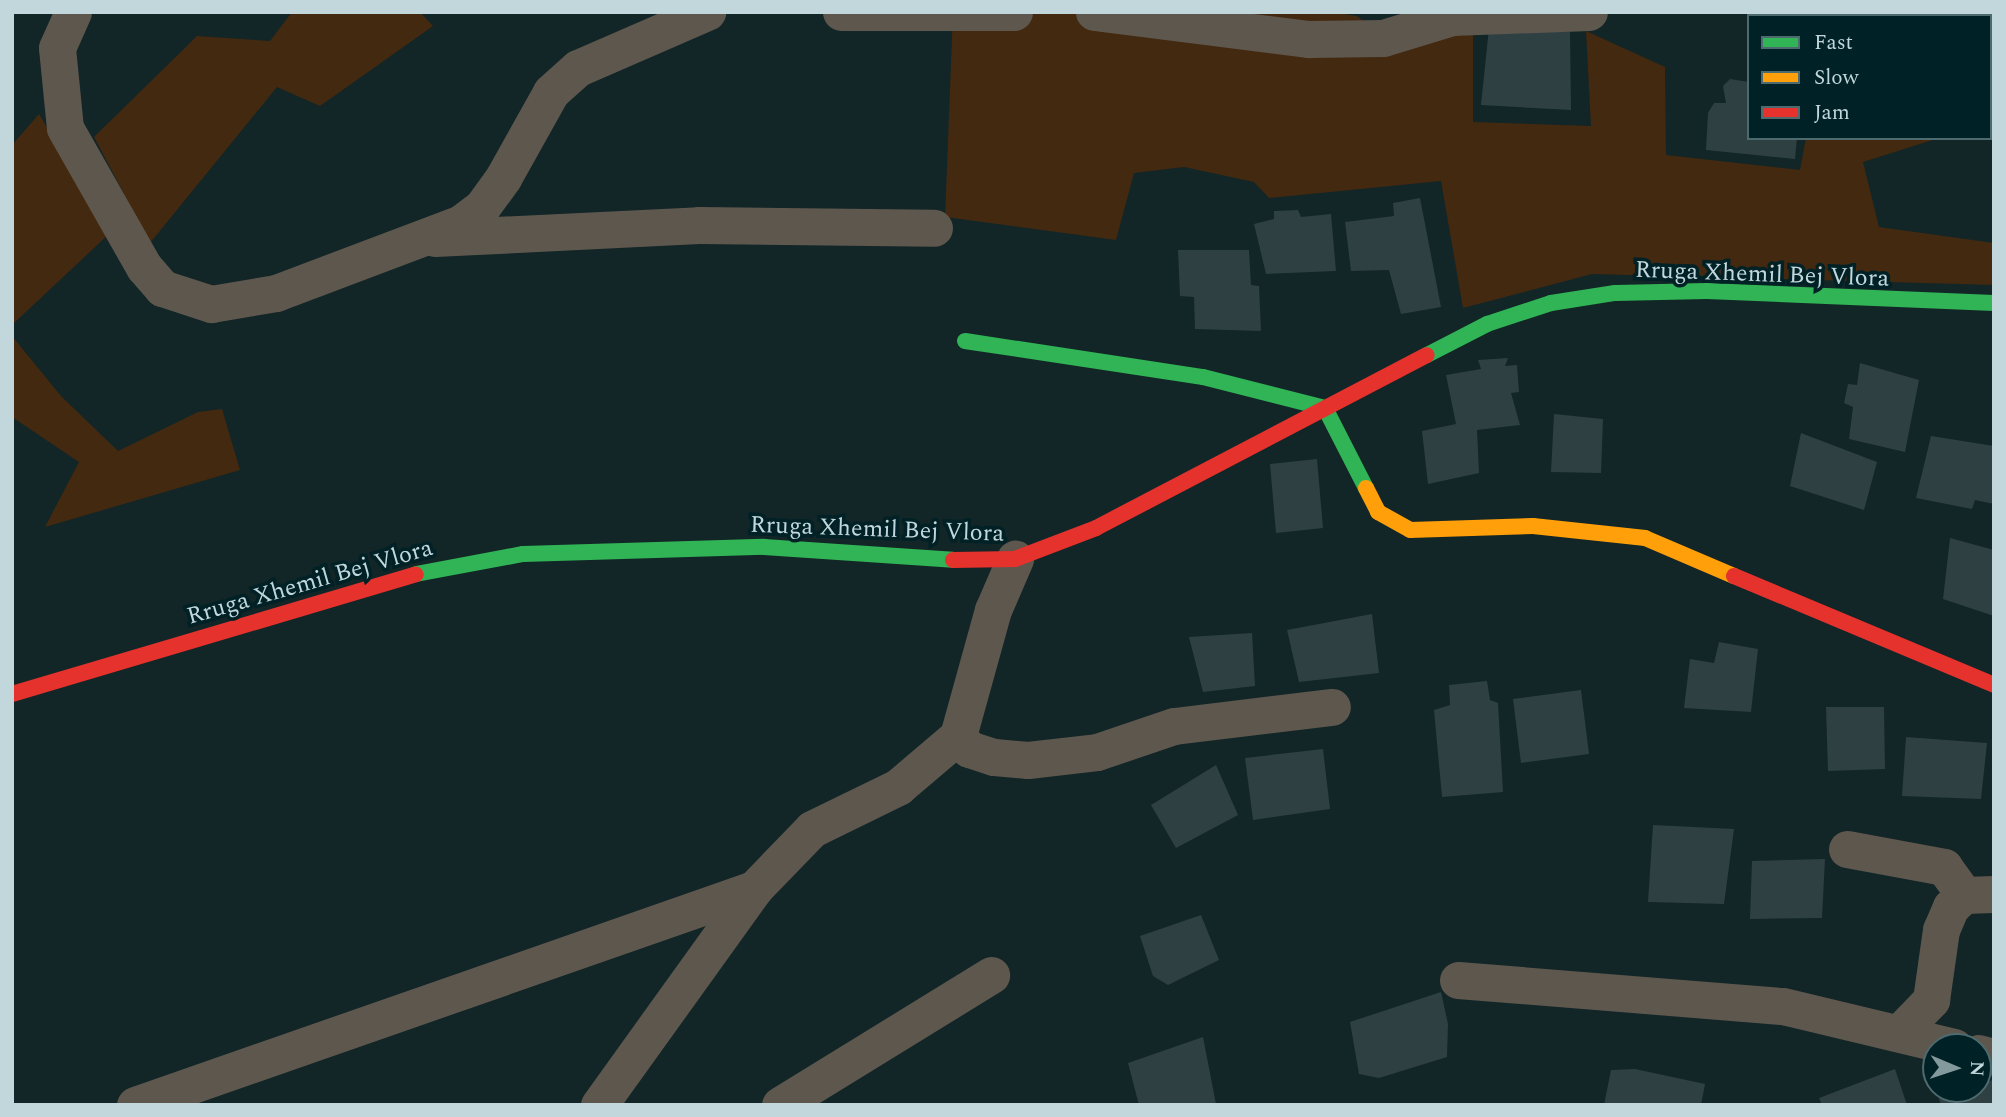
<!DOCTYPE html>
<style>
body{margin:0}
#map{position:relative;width:2006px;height:1117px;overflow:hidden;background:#122527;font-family:Spectral,serif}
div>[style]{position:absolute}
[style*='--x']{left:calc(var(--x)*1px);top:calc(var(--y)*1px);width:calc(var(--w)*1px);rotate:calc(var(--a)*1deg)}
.green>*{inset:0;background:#432910}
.building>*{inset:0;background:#2e4042}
.street>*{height:37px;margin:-18.5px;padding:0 18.5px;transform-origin:18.5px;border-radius:18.5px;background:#5e574e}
.fast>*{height:16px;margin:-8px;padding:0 8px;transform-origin:8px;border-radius:8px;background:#30b455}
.slow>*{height:16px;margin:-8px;padding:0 8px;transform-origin:8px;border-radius:8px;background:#ff9f0a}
.jam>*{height:16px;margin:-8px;padding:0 8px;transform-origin:8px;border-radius:8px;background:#e5322d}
span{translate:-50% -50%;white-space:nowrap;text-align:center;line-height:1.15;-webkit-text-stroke:7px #002126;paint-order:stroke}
.street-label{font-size:24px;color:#c1d7db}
.frame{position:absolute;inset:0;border:14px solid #c1d7db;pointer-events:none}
.legend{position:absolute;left:1747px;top:14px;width:245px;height:126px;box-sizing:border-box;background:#002126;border:2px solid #4d6a6e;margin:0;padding:9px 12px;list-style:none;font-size:21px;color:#c1d7db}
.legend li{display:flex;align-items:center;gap:14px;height:35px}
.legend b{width:35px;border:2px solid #4d6a6e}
.north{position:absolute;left:1922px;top:1033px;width:70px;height:70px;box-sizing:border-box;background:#002126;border:2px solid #4d6a6e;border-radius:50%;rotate:92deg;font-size:19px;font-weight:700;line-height:28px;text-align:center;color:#c1d7db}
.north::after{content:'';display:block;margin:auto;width:24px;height:32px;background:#84999c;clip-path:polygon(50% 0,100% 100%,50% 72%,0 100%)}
</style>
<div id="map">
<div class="green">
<div style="clip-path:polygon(292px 12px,420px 12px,433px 26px,320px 106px,277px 87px,150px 243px,94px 137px,197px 36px,270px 41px)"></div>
<div style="clip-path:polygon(953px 12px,1331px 12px,1357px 16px,1402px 49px,1473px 28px,1473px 122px,1591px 126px,1586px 31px,1665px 67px,1666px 155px,1800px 170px,1806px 138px,1939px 138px,1863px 162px,1879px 227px,1994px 243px,1994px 285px,1592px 274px,1463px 308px,1441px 181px,1269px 198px,1254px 182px,1184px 167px,1134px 173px,1116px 240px,945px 217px)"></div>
<div style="clip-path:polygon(39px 114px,110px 233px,12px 325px,12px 145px)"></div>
<div style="clip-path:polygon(12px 336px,61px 396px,118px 451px,198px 412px,222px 409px,240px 470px,45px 527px,79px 462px,12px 417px)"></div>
</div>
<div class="building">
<div style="clip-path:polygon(1489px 28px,1570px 32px,1571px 110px,1481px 105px)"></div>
<div style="clip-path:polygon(1730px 79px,1749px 82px,1749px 138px,1797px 138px,1795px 159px,1706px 150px,1708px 113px,1714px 103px,1726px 103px,1723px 86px)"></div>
<div style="clip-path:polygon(1420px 198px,1441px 307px,1401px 314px,1389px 270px,1351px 271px,1345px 222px,1394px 216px,1393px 203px)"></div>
<div style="clip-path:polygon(1298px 210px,1301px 217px,1331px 214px,1336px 271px,1266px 274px,1254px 224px,1274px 219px,1274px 211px)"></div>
<div style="clip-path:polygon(1178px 250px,1249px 250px,1251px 285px,1259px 286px,1261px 331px,1195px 329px,1194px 297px,1180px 296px)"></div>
<div style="clip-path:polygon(1508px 358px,1505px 366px,1517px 365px,1519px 392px,1511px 393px,1520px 425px,1477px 430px,1479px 473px,1428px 484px,1422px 431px,1456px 424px,1446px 375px,1481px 369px,1478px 360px)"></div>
<div style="clip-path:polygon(1860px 363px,1919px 380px,1905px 452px,1849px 439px,1853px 407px,1844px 403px,1848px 384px,1857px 385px)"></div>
<div style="clip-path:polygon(1554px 414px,1603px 419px,1601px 473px,1551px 472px)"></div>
<div style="clip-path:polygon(1801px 433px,1877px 462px,1864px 510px,1790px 486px)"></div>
<div style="clip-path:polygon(1931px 436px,1994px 446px,1994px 504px,1975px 500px,1972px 509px,1916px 498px)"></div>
<div style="clip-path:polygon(1317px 459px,1323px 528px,1276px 533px,1270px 464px)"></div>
<div style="clip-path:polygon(1950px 538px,1994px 550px,1994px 616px,1943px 599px)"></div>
<div style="clip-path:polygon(1372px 614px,1379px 673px,1299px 682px,1287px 630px)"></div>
<div style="clip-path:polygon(1252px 633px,1255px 686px,1203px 692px,1189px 637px)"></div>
<div style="clip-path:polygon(1719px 642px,1758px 649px,1751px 712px,1684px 708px,1690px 659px,1714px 663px)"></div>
<div style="clip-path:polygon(1487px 681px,1490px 700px,1498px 703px,1503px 792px,1442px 797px,1434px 710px,1450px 705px,1449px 685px)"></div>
<div style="clip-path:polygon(1581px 690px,1589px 754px,1521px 763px,1513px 699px)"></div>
<div style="clip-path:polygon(1826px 707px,1884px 707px,1885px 769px,1828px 771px)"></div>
<div style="clip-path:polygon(1906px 737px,1987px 743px,1981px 799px,1902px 796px)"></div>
<div style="clip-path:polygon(1323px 749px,1330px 809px,1253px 820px,1245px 758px)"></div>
<div style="clip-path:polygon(1216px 765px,1238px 815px,1176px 848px,1151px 805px)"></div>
<div style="clip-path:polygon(1653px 825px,1734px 829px,1724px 904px,1648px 902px)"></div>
<div style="clip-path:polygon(1825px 859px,1822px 918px,1750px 919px,1752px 861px)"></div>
<div style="clip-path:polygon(1201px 915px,1219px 960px,1168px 985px,1153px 976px,1140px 936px)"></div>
<div style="clip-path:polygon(1441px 992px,1448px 1024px,1447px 1057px,1379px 1078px,1359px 1074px,1350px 1022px)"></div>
<div style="clip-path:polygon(1203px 1037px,1216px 1104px,1139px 1105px,1128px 1063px)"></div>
<div style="clip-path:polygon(1635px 1069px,1705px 1084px,1701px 1105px,1604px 1105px,1611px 1070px)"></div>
<div style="clip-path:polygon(1895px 1069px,1907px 1105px,1822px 1105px,1819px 1098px)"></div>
<div style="clip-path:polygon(1994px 1080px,1994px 1105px,1941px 1105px,1937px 1093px,1978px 1089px,1978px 1083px)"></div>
</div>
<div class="street">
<div style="--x:73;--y:12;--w:39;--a:114"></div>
<div style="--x:57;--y:48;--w:80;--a:84.3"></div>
<div style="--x:65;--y:128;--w:160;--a:60.4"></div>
<div style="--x:144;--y:267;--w:28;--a:49"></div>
<div style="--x:162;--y:288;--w:52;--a:18.1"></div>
<div style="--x:211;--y:304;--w:66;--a:-9.6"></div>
<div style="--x:276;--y:293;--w:198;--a:-20.7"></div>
<div style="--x:461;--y:223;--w:26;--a:-37"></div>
<div style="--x:482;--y:207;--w:36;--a:-54"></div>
<div style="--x:503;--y:178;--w:98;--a:-60.8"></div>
<div style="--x:551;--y:92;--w:36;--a:-42"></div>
<div style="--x:578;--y:68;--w:141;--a:-23.5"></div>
<div style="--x:841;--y:12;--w:173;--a:0"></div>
<div style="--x:1094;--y:12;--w:217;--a:7.2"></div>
<div style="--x:1309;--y:39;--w:74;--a:-0.8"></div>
<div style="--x:1383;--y:38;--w:72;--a:-16.9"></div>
<div style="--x:1452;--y:17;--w:137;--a:-2.1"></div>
<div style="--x:435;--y:238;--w:264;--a:-2.8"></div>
<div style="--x:699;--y:225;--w:235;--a:0.7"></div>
<div style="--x:958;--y:736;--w:17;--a:50"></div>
<div style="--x:969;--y:749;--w:26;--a:18"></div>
<div style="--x:994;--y:757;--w:34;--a:5"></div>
<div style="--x:1028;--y:760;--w:69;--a:-6.6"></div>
<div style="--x:1097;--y:752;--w:81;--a:-18.7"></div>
<div style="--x:1174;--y:726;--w:159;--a:-6.9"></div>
<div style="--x:1847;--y:849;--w:99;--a:10.5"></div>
<div style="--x:1944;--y:867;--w:34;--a:54"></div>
<div style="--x:1458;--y:980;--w:326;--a:4.6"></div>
<div style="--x:1783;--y:1006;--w:176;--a:13.5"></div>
<div style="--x:1900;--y:1032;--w:45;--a:-45.9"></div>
<div style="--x:1931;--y:1000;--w:71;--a:-81.9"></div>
<div style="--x:1941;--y:930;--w:25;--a:-67"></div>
<div style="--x:1951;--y:907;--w:18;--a:-43"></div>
<div style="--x:1964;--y:895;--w:30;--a:-2"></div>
<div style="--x:1978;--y:1053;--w:16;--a:14"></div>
<div style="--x:135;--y:1105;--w:656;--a:-19.24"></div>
<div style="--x:599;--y:1105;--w:266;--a:-54.3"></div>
<div style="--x:754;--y:889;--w:83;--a:-46"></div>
<div style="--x:812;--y:829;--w:96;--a:-26"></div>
<div style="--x:898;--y:787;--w:79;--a:-40.4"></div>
<div style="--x:958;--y:736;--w:131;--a:-74.5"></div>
<div style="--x:993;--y:610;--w:56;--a:-66.7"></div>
<div style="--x:780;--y:1105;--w:248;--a:-31.6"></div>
</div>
<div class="fast">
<div style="--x:965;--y:341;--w:241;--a:8.6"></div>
<div style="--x:1203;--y:377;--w:126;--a:14.3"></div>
<div style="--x:1325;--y:408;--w:90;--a:62.9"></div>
<div style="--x:1427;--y:355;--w:68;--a:-27.3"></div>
<div style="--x:1487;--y:324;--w:67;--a:-18.2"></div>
<div style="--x:1551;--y:303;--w:65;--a:-8.9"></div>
<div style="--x:1615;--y:293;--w:92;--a:-1.2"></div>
<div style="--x:1707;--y:291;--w:287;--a:2.4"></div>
<div style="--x:416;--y:574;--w:109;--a:-10.6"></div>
<div style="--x:523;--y:554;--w:241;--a:-1.7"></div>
<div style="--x:764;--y:547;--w:189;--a:3.9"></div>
</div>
<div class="slow">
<div style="--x:1366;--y:488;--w:27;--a:63"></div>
<div style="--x:1378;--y:512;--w:37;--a:29"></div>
<div style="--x:1410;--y:530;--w:123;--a:-1.9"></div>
<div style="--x:1533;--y:526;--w:113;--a:6.1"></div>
<div style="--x:1645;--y:538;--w:97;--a:23.1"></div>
</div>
<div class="jam">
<div style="--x:953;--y:560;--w:62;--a:-0.9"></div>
<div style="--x:1015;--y:559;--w:87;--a:-20.9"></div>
<div style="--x:1096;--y:528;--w:373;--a:-27.6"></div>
<div style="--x:1734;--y:576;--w:282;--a:22.7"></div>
<div style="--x:12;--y:694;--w:421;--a:-16.5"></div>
</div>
<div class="street-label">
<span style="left:1762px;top:275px;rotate:2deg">Rruga Xhemil Bej Vlora</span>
<span style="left:877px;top:530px;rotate:2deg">Rruga Xhemil Bej Vlora</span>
<span style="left:310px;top:583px;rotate:-16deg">Rruga Xhemil Bej Vlora</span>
</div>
<div class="frame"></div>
<ul class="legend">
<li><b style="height:9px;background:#30b455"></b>Fast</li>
<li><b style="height:9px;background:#ff9f0a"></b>Slow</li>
<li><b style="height:9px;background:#e5322d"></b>Jam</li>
</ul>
<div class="north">N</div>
</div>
